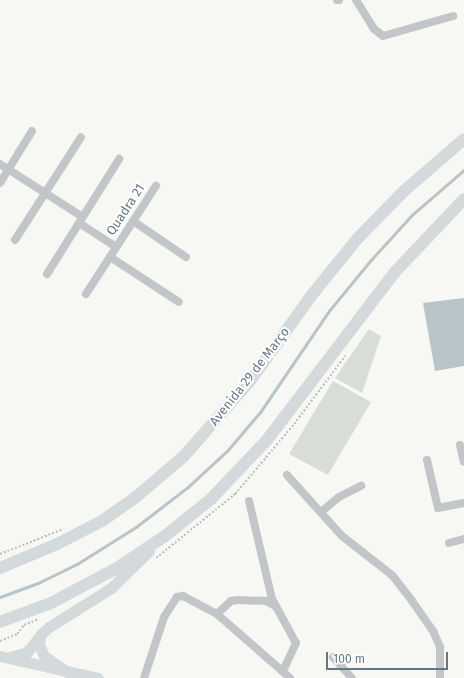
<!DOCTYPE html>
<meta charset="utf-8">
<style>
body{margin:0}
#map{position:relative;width:464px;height:678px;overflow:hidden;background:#f7f7f4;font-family:"Fira Sans",sans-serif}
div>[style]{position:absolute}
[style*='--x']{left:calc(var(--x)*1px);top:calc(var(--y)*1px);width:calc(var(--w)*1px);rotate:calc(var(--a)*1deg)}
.green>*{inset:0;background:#d8ded5}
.water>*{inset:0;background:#b9c4c8}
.stream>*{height:2.5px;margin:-1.25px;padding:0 1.25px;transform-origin:1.25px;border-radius:1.25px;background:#b9c4c8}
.path>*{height:1.5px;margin-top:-0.75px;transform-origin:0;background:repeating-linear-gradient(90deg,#bcbec0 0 2px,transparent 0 4px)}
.street>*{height:8px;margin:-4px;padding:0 4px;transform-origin:4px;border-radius:4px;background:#c2c6c9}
.secondary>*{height:11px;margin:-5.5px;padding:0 5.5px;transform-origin:5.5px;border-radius:5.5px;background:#d4d9dc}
.primary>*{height:12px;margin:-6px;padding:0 6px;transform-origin:6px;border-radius:6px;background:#d4d9dc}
span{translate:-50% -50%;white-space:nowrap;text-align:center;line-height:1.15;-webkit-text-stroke:4px #fff;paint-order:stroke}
.street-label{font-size:13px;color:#667784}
.scale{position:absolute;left:326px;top:652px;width:122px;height:18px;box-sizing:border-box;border:2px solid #667784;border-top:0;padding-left:5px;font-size:12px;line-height:14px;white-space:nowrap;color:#667784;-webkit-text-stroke:3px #fff;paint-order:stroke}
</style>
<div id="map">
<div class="green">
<div style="clip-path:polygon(369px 329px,381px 336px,362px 393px,335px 378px)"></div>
<div style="clip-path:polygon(333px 381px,371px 402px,328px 475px,289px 454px)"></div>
</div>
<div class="water">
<div style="clip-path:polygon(464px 298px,464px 366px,435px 371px,423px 303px)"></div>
</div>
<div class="stream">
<div style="--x:0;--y:597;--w:40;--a:-20.2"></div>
<div style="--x:38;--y:583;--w:43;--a:-26"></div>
<div style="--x:77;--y:564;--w:70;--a:-32.1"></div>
<div style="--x:136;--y:527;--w:66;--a:-37.6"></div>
<div style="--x:188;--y:487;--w:53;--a:-42.7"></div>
<div style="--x:227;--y:451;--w:52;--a:-49.6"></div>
<div style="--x:261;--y:411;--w:121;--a:-55.8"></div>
<div style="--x:329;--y:311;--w:65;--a:-50.6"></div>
<div style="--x:370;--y:261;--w:62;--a:-47.6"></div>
<div style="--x:412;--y:215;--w:69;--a:-40.9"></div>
</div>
<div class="path">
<div style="--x:0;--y:554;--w:68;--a:-21.6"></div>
<div style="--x:156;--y:558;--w:102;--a:-39"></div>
<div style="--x:235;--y:494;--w:92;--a:-49.9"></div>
<div style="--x:294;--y:424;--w:85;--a:-53.1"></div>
<div style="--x:0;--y:641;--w:18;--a:-22"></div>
<div style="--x:17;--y:634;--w:11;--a:-52"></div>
<div style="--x:24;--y:625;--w:16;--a:-22"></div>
</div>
<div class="street">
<div style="--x:337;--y:0;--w:2;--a:0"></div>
<div style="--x:356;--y:0;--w:34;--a:58"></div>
<div style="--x:374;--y:29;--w:11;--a:38"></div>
<div style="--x:383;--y:36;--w:73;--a:-15.9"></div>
<div style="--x:0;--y:164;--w:98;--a:32.6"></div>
<div style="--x:0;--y:183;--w:61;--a:-58.4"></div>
<div style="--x:133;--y:221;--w:64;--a:34.2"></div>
<div style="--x:79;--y:223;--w:44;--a:33"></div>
<div style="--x:15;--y:240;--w:122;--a:-57.3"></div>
<div style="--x:110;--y:257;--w:82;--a:33.1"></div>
<div style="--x:47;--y:274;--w:136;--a:-57.9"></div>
<div style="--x:86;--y:294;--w:129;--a:-57.1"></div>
<div style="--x:460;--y:445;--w:17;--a:77"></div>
<div style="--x:427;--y:460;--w:49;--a:77.1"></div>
<div style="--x:438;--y:508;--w:26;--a:-11"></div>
<div style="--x:287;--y:475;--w:82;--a:48"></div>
<div style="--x:342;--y:536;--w:63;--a:38"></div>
<div style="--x:392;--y:575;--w:33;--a:52"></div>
<div style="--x:412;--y:601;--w:37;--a:55"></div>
<div style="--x:433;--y:631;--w:17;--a:66"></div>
<div style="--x:440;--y:647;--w:31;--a:90"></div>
<div style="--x:249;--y:501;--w:101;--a:76.8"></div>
<div style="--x:272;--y:599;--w:50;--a:61.4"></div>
<div style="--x:296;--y:643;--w:31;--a:115"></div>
<div style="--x:321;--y:512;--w:23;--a:-40"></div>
<div style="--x:339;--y:497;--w:25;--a:-27"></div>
<div style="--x:449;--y:543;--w:16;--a:-15"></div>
<div style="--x:217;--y:614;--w:19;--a:-43"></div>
<div style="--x:231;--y:601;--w:7;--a:-8"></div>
<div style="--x:238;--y:600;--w:28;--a:2"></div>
<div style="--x:266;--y:601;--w:10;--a:29"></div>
<div style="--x:333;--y:657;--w:28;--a:48"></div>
<div style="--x:144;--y:678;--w:64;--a:-71.8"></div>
<div style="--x:164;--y:617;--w:24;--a:-57"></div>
<div style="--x:177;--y:597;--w:6;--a:-9"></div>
<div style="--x:183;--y:596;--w:38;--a:28"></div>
<div style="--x:217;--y:614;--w:97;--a:41.2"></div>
</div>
<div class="secondary">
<div style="--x:0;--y:656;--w:100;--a:12.7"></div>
<div style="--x:10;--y:657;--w:18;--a:-16"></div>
<div style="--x:27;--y:652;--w:21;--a:-51"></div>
<div style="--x:67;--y:672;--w:28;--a:-145"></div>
<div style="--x:44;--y:656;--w:12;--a:-114"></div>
<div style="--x:39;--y:645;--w:10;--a:-84"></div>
<div style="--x:40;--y:635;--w:12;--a:-42"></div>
<div style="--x:49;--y:627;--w:73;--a:-32.2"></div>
<div style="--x:111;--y:588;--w:53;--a:-44.2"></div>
</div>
<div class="primary">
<div style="--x:0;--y:568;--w:62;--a:-22.8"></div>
<div style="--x:57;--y:544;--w:51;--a:-27.1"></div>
<div style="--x:102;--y:521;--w:42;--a:-35.2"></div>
<div style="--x:136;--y:497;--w:63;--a:-40.5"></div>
<div style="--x:184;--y:456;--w:100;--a:-48.7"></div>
<div style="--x:250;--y:381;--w:105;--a:-54.3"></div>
<div style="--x:311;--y:296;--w:73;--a:-51.1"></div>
<div style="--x:357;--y:239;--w:67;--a:-45.6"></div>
<div style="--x:404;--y:191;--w:79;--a:-40.9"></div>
<div style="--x:0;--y:622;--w:54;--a:-20.4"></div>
<div style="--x:51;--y:603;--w:75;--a:-27.9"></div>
<div style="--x:117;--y:568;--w:58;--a:-33.7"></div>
<div style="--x:165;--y:536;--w:59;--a:-38.8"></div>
<div style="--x:211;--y:499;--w:81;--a:-46.5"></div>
<div style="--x:267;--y:440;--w:210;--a:-52.7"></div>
<div style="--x:394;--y:273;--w:102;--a:-46.6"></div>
</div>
<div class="street-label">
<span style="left:126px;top:210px;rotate:-57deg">Quadra 21</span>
<span style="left:250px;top:377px;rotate:-52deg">Avenida 29 de Março</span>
</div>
<div class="scale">100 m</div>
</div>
